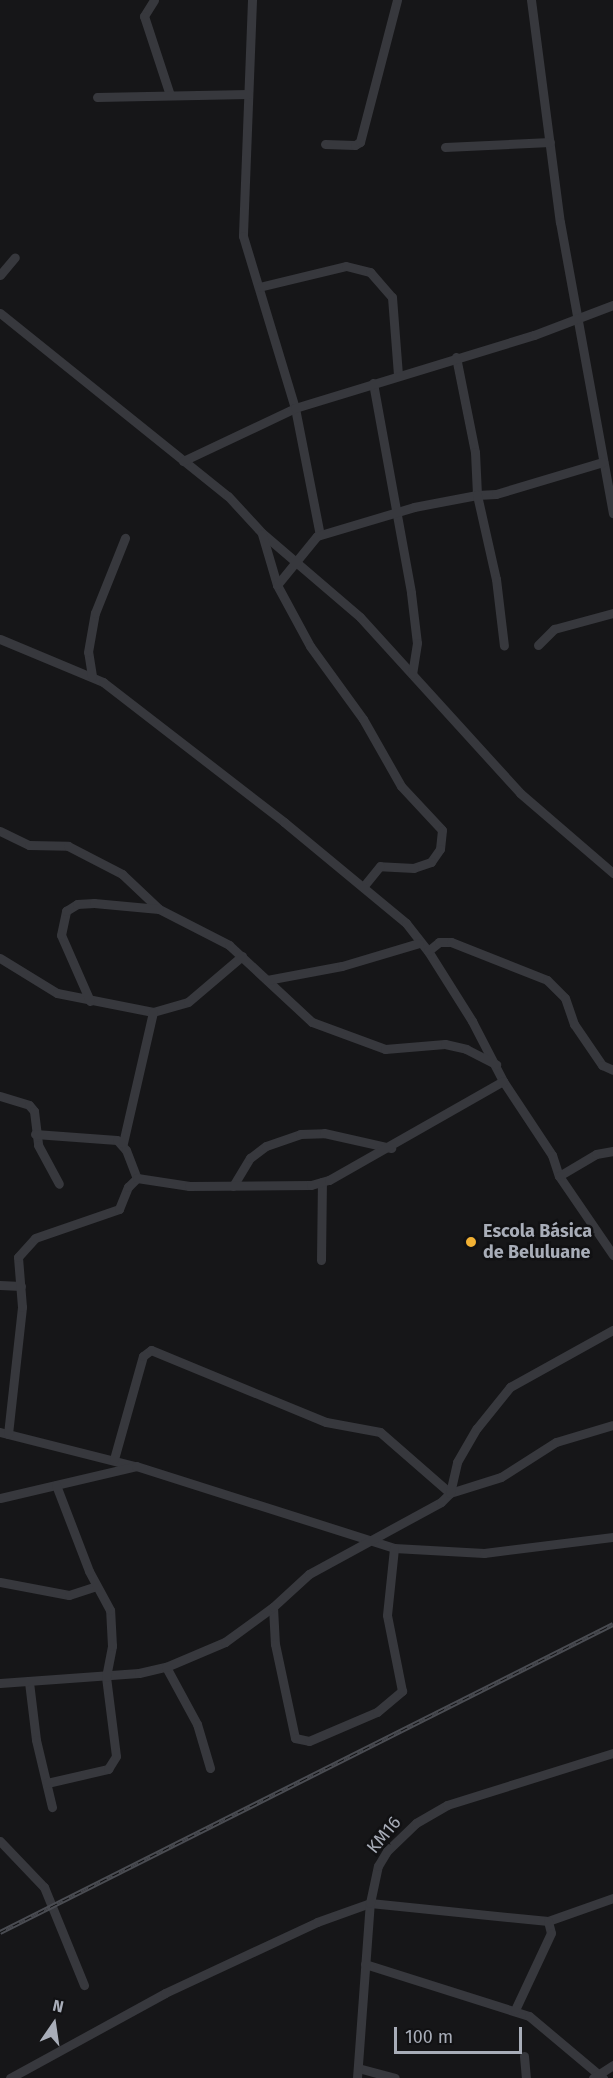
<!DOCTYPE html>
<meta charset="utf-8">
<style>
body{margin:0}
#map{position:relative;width:613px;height:2078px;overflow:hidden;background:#161618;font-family:"Fira Sans",sans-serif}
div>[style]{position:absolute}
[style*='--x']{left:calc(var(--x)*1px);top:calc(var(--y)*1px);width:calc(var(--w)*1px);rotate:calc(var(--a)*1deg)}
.minor>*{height:9px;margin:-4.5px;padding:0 4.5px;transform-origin:4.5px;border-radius:4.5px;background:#37383d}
.rail>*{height:4.5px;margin-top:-2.25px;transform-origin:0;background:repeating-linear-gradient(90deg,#111113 0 7px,#4a4c52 0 14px);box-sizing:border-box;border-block:2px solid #4a4c52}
.dots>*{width:16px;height:16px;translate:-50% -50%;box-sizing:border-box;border:3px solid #111113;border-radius:50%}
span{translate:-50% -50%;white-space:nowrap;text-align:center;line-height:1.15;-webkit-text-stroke:5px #111113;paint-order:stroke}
.poi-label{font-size:18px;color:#a8adb8;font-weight:700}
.left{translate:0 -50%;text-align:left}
.street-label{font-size:18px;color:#a8adb8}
.north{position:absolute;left:24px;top:1994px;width:60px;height:60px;-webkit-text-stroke:4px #111113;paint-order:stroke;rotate:13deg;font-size:16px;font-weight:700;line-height:24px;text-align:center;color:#a8adb8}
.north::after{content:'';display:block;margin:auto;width:21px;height:27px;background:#a8adb8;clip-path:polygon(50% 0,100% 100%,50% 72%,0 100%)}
.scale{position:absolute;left:394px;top:2027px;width:128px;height:27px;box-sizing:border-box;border:3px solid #a8adb8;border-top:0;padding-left:8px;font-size:18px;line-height:21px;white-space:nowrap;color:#a8adb8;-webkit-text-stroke:4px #111113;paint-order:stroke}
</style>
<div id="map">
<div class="minor">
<div style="--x:154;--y:0;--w:19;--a:122"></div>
<div style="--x:144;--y:16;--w:83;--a:71.8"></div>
<div style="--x:252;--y:0;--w:236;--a:92.2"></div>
<div style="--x:243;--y:236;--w:180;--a:73.2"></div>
<div style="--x:295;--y:408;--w:129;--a:78.9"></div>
<div style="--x:531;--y:0;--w:224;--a:82.6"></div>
<div style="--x:560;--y:222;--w:296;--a:79.7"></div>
<div style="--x:97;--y:97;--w:151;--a:-1.1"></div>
<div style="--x:325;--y:144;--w:30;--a:2"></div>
<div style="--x:355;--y:145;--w:6;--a:-31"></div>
<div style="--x:360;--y:142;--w:147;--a:-75.4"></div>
<div style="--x:445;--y:147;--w:105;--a:-2.7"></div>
<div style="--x:0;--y:275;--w:23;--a:-50"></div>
<div style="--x:259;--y:287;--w:89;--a:-13.6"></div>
<div style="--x:346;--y:266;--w:25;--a:14"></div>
<div style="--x:370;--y:272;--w:33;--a:49"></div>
<div style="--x:392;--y:297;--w:78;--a:85.6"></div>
<div style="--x:0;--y:313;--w:292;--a:38.8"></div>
<div style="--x:228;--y:496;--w:50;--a:47.4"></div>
<div style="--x:262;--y:533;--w:129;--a:40.6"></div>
<div style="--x:360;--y:617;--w:238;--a:47.7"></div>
<div style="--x:520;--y:793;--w:123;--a:40.7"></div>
<div style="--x:456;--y:357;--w:97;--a:78.7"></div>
<div style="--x:475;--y:452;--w:43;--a:87.3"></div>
<div style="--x:477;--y:495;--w:19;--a:-3"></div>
<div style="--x:496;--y:494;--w:112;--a:-16.7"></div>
<div style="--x:373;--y:383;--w:213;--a:79.7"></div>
<div style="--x:411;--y:593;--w:50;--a:83.2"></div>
<div style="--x:417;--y:643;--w:31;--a:99"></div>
<div style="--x:183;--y:461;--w:124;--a:-25.3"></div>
<div style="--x:295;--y:408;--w:250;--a:-17"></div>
<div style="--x:534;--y:335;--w:85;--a:-20.8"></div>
<div style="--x:262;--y:534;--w:53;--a:73.6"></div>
<div style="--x:277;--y:585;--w:69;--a:61.6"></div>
<div style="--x:310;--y:646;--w:90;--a:54"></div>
<div style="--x:363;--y:719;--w:77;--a:60.4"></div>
<div style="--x:401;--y:786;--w:60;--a:47"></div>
<div style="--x:442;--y:830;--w:19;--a:96"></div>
<div style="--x:440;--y:849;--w:16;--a:125"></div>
<div style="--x:431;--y:862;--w:18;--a:161"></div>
<div style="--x:414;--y:868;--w:34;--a:-177"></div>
<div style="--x:380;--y:866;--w:27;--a:129"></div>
<div style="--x:277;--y:585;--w:63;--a:-50.8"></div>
<div style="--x:317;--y:536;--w:101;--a:-16.6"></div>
<div style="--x:414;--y:507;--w:64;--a:-10.8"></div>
<div style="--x:477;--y:495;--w:86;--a:77.3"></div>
<div style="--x:496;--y:579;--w:67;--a:83.2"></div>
<div style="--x:0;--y:639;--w:112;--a:22.7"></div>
<div style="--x:103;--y:682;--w:229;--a:37.7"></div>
<div style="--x:284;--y:822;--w:158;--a:39.6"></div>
<div style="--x:406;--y:923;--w:36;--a:52"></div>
<div style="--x:428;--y:951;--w:83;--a:57.8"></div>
<div style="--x:472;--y:1021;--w:68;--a:62.7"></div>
<div style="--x:503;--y:1081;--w:89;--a:56.5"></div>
<div style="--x:552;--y:1155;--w:22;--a:72"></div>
<div style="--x:559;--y:1176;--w:96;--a:55.6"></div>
<div style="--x:538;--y:645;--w:23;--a:-45"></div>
<div style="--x:554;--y:629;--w:61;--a:-15.2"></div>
<div style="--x:92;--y:676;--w:24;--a:-99"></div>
<div style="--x:88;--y:652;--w:40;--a:-80"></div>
<div style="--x:95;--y:613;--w:81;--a:-68.2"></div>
<div style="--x:0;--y:831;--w:32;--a:26"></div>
<div style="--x:29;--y:845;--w:39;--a:1"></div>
<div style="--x:68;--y:846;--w:61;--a:27.4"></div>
<div style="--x:122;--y:874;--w:51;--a:43.4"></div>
<div style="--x:159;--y:909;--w:79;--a:27.2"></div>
<div style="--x:229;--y:945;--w:113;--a:42.9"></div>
<div style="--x:312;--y:1022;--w:78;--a:20.3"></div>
<div style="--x:385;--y:1049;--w:60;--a:-4.8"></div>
<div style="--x:445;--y:1044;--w:22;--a:13"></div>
<div style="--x:466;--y:1049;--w:34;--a:27"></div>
<div style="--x:428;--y:951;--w:14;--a:-39"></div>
<div style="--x:439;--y:942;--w:12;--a:0"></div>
<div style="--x:451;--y:942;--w:103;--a:21.6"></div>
<div style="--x:547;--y:980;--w:25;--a:45"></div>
<div style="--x:565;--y:998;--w:28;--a:71"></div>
<div style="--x:574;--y:1024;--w:50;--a:55.7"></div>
<div style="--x:602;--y:1065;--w:12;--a:24"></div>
<div style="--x:0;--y:958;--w:67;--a:31.6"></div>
<div style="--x:57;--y:993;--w:98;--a:11.2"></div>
<div style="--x:153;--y:1012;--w:36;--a:-16"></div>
<div style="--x:188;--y:1002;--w:71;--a:-40.4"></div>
<div style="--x:267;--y:980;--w:76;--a:-10.6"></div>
<div style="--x:342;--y:966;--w:80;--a:-16.6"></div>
<div style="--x:90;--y:1001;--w:72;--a:-113.7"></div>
<div style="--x:61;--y:935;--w:25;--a:-78"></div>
<div style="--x:66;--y:911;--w:13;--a:-32"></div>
<div style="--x:77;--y:904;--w:17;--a:-3"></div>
<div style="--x:94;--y:903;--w:65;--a:5.3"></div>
<div style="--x:0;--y:1096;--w:30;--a:17"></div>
<div style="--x:29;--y:1105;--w:8;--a:50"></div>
<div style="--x:34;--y:1111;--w:34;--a:83"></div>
<div style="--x:38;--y:1145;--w:44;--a:61.7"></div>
<div style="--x:35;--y:1134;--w:82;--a:4.2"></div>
<div style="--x:117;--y:1140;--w:13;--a:48"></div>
<div style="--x:126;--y:1150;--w:30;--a:69"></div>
<div style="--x:123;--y:1143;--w:134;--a:-77.1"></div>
<div style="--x:559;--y:1176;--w:43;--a:-30.7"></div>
<div style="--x:596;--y:1154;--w:17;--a:-10"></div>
<div style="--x:233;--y:1186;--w:33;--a:-59"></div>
<div style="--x:250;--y:1158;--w:20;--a:-37"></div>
<div style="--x:266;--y:1146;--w:36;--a:-19"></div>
<div style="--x:300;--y:1134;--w:24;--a:-2"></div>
<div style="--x:324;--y:1133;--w:69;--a:12.6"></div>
<div style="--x:321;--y:1260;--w:78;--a:-89.3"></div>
<div style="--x:0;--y:1285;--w:21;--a:3"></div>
<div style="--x:0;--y:1432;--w:138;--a:14.2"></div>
<div style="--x:8;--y:1434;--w:128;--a:-83.7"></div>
<div style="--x:22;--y:1307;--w:50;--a:-94.6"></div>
<div style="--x:18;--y:1257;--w:25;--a:-48"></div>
<div style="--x:35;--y:1238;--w:89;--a:-19"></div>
<div style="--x:119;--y:1209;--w:24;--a:-68"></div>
<div style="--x:128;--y:1187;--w:13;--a:-45"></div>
<div style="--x:137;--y:1178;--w:53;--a:8.7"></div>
<div style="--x:189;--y:1186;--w:122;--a:-0.5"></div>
<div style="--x:311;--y:1185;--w:19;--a:-16"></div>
<div style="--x:329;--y:1180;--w:200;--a:-29.6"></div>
<div style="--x:114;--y:1459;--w:107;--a:-74.3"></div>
<div style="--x:143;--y:1356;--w:10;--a:-37"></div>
<div style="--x:151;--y:1350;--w:189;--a:22.4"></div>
<div style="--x:326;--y:1422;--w:55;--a:10.5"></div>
<div style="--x:380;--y:1432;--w:93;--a:41.1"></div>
<div style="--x:450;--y:1493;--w:53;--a:-17.4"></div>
<div style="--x:501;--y:1477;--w:65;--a:-32.5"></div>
<div style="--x:556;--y:1442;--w:59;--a:-16.6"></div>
<div style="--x:0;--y:1498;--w:140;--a:-13.2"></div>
<div style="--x:136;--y:1466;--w:271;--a:17.6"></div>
<div style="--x:394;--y:1548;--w:90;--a:3.2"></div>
<div style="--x:484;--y:1553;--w:130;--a:-7.1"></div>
<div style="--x:0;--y:1582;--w:70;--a:10.7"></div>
<div style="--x:69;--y:1595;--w:29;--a:-18"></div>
<div style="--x:273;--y:1607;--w:37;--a:87"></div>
<div style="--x:275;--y:1644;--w:96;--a:78"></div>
<div style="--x:295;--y:1738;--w:14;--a:12"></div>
<div style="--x:309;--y:1741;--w:74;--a:-23.1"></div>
<div style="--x:377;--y:1712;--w:33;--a:-40"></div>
<div style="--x:402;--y:1691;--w:77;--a:-101.2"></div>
<div style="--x:387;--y:1615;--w:67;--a:-84"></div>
<div style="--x:166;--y:1667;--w:65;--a:61.5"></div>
<div style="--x:197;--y:1724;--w:46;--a:73.5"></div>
<div style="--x:29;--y:1682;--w:58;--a:83.1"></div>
<div style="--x:36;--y:1740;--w:69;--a:76.6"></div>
<div style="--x:0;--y:1683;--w:139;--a:-4.1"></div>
<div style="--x:139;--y:1673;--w:28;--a:-13"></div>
<div style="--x:166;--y:1667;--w:64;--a:-23"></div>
<div style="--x:225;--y:1642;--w:59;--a:-36.1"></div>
<div style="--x:273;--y:1607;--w:49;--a:-42.5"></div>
<div style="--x:309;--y:1574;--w:150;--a:-28.6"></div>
<div style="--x:441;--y:1502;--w:13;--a:-45"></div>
<div style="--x:450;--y:1493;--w:32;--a:-77"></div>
<div style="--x:457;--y:1462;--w:39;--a:-60"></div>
<div style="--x:477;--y:1428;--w:53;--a:-51.2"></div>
<div style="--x:510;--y:1387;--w:118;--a:-29"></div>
<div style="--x:47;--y:1783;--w:63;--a:-12.9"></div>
<div style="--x:108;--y:1769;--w:15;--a:-58"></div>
<div style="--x:116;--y:1756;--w:80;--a:-97.2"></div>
<div style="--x:106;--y:1677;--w:32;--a:-79"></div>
<div style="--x:112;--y:1646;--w:36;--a:-93"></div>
<div style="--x:110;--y:1610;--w:44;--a:-118.3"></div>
<div style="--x:89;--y:1571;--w:92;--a:-111"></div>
<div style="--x:0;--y:1841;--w:64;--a:46.3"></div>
<div style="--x:44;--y:1887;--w:106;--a:67.8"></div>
<div style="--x:548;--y:1921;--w:69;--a:-19.5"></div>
<div style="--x:365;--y:1964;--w:172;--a:17.6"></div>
<div style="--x:529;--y:2016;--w:97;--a:40"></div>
<div style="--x:524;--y:2056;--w:22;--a:85"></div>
<div style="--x:358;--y:2068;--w:38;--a:15"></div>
<div style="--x:10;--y:2078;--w:177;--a:-28.7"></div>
<div style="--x:165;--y:1993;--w:168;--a:-25"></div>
<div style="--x:317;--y:1922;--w:56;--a:-19.7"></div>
<div style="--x:370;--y:1903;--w:179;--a:5.8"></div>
<div style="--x:548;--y:1921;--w:12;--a:76"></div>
<div style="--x:551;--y:1933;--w:85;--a:115.1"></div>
<div style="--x:357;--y:2078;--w:175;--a:-85.8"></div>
<div style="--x:370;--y:1903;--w:38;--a:-78"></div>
<div style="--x:378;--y:1866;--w:17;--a:-59"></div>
<div style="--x:387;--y:1851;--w:40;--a:-44"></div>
<div style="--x:416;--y:1823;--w:36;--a:-30"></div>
<div style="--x:447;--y:1805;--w:174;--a:-17.4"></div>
<div style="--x:593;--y:2078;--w:24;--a:-33"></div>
</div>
<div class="rail">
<div style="--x:0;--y:1932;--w:686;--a:-26.68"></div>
</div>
<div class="dots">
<div style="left:471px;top:1242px;background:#f2b134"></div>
</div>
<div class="poi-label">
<span class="left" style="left:483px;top:1242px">Escola Básica<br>de Beluluane</span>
</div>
<div class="street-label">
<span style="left:384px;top:1835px;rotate:-50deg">KM16</span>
</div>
<div class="north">N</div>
<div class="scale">100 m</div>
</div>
